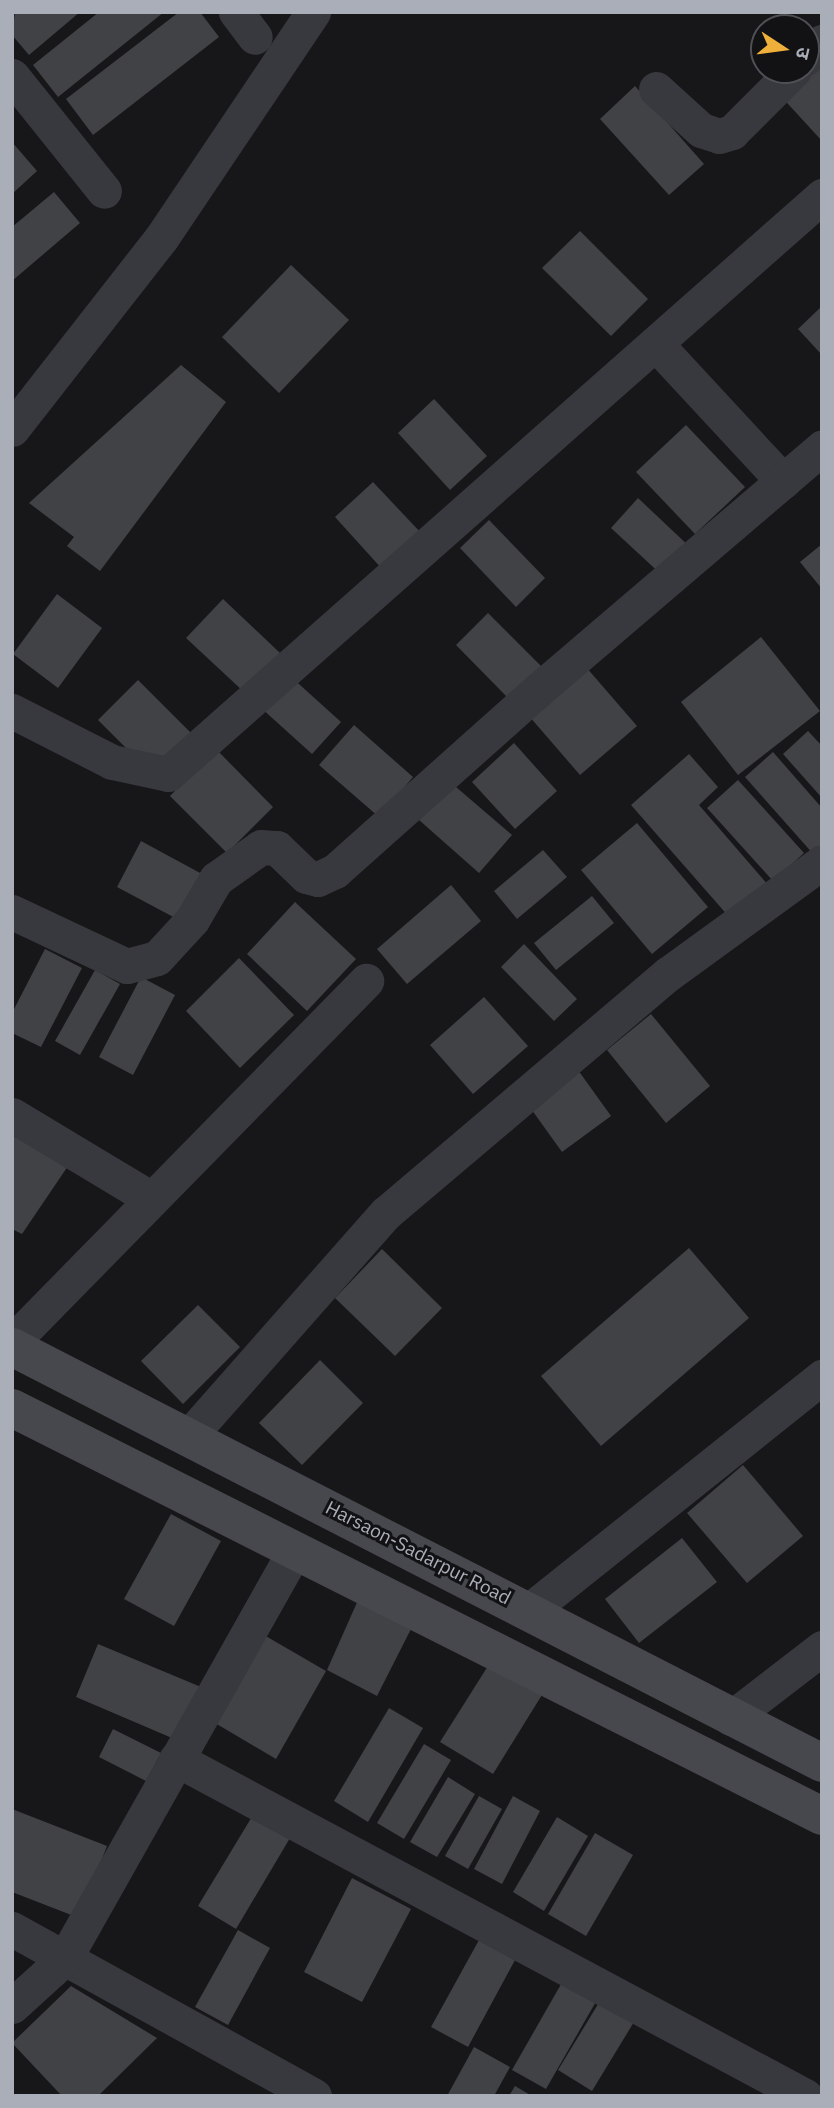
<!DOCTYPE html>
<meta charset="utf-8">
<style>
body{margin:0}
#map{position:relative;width:834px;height:2108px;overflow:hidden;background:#171719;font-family:"IBM Plex Sans","Noto Sans Devanagari",sans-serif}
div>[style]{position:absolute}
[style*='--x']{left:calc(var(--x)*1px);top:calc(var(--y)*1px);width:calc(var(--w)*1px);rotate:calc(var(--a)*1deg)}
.building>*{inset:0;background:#414246}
.street>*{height:35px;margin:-17.5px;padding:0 17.5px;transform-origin:17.5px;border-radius:17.5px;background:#38393e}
.secondary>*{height:38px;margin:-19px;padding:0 19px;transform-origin:19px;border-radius:19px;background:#46484e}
span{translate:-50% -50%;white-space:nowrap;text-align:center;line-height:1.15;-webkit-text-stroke:6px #121214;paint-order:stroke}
.street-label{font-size:19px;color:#aaaeb9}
.frame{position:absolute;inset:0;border:14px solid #aaaeb9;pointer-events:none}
.north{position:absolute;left:750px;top:14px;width:70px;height:70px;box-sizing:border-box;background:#121214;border:2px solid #4f5056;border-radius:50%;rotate:103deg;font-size:19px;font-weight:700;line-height:28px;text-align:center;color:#aaaeb9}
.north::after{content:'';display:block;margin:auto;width:24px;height:32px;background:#eeb03b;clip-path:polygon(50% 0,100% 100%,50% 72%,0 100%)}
</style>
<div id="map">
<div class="building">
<div style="clip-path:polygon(15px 12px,80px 12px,29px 55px,12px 35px)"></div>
<div style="clip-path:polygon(99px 12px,164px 12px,58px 97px,33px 65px)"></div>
<div style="clip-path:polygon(179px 12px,200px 12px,219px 37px,93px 135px,66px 99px)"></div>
<div style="clip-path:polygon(822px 53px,822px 141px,778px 93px)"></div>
<div style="clip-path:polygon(635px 86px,704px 164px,669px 195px,600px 119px)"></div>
<div style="clip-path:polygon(12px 142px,37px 171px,12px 194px)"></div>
<div style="clip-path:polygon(54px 192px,80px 223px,12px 281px,12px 227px)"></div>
<div style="clip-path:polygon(580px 231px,648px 299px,611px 336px,542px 268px)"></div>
<div style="clip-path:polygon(291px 265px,349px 320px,279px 393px,222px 337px)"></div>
<div style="clip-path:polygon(822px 306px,822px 355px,798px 329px)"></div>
<div style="clip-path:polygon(181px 365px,226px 402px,100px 571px,67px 546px,74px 537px,29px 503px)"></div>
<div style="clip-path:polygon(434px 399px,487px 456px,450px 490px,398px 433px)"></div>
<div style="clip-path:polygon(686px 425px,745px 487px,695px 534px,636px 472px)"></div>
<div style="clip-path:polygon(373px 482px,422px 534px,383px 570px,335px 517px)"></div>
<div style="clip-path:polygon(638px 498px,692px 549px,665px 578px,611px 528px)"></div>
<div style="clip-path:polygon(489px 520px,545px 578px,516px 607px,460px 548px)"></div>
<div style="clip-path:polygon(822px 544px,822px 589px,800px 562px)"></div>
<div style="clip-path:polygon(57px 594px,102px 628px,58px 688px,13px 654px)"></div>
<div style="clip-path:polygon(223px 599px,280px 653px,244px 692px,186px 638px)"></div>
<div style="clip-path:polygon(488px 613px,544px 669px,511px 701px,456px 645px)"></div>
<div style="clip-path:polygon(761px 637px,820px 711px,738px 775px,681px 702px)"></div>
<div style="clip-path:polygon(586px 667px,637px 726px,580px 775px,529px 716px)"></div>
<div style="clip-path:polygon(289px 675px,341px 722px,312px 754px,260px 707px)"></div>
<div style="clip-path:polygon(138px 680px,191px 733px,150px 772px,98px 720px)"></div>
<div style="clip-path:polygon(354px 725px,413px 777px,379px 817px,319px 765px)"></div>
<div style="clip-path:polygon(808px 731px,822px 746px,822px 798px,783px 754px)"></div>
<div style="clip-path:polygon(514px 743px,557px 791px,515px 829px,472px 782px)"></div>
<div style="clip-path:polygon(216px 749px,273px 807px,227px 853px,170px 796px)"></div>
<div style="clip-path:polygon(773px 752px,822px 808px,822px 850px,815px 856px,745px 777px)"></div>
<div style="clip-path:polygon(689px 754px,718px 787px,699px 805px,768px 885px,730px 918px,631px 805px)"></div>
<div style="clip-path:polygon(442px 775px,512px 835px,479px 873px,410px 812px)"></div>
<div style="clip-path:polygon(738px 780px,804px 853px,773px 881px,707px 808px)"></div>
<div style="clip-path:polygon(637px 823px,708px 907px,652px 954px,581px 870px)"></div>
<div style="clip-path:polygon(141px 841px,202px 874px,179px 920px,117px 887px)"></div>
<div style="clip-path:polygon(543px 850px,567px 877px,517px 919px,494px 891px)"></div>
<div style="clip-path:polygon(451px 885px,481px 921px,407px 984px,377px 949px)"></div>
<div style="clip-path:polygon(592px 896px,614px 923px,556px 970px,534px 943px)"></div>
<div style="clip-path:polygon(295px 902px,356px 959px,307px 1011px,247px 954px)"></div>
<div style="clip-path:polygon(524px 944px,577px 999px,554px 1021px,501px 967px)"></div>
<div style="clip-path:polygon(45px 949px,82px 968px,41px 1047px,12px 1033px,12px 1013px)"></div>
<div style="clip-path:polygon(239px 958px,294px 1015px,240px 1068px,186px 1011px)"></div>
<div style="clip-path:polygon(95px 970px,120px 984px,80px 1055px,55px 1041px)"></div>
<div style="clip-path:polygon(141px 977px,175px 995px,133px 1075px,99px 1057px)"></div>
<div style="clip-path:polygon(484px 997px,528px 1046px,473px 1094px,430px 1045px)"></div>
<div style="clip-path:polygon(651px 1014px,710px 1086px,666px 1123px,607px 1050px)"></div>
<div style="clip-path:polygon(578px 1070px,611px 1116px,562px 1152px,529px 1106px)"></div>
<div style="clip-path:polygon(12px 1134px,68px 1166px,22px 1234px,12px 1229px)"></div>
<div style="clip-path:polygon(689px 1248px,749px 1318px,601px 1446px,541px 1376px)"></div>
<div style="clip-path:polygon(382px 1249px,442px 1308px,395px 1356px,335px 1298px)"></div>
<div style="clip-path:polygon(198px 1305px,240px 1347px,183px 1404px,141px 1361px)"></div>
<div style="clip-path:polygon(320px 1360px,363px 1403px,302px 1465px,259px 1423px)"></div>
<div style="clip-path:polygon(743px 1465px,803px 1536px,747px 1583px,687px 1513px)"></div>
<div style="clip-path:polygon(171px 1514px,221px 1541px,174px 1626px,124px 1599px)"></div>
<div style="clip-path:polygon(682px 1538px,717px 1582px,639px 1643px,605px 1599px)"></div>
<div style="clip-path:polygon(359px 1598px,411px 1629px,377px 1696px,327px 1670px)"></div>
<div style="clip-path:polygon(264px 1635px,326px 1671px,276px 1759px,215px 1723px)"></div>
<div style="clip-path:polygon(98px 1644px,201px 1687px,179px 1741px,76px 1697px)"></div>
<div style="clip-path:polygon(493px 1658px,545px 1690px,493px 1774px,440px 1742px)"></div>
<div style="clip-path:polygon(389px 1708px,423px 1728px,368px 1822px,334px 1801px)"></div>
<div style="clip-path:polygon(113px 1729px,161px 1753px,146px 1781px,99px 1757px)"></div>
<div style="clip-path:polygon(424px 1744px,451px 1760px,404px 1839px,377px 1823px)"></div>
<div style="clip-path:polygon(448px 1777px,475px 1794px,437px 1857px,410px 1842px)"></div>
<div style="clip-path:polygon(479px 1796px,502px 1809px,468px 1869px,445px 1856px)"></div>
<div style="clip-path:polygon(513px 1796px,540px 1811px,502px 1884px,474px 1869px)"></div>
<div style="clip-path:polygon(12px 1809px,107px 1846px,79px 1918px,12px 1892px)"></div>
<div style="clip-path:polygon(253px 1815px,290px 1838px,236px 1929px,198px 1906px)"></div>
<div style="clip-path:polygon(557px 1817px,588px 1836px,544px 1911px,513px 1892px)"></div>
<div style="clip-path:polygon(595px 1833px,633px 1855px,586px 1936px,548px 1914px)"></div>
<div style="clip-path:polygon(352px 1878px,411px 1909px,362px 2002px,304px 1972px)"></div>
<div style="clip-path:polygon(238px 1930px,270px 1948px,228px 2025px,195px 2007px)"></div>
<div style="clip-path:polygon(479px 1940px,515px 1960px,468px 2047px,431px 2027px)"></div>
<div style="clip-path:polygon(564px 1979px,598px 1998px,546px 2089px,512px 2070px)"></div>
<div style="clip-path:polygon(71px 1986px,157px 2038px,98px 2096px,62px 2096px,12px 2043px)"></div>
<div style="clip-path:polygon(603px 1996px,637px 2017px,592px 2091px,558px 2070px)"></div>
<div style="clip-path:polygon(474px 2047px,510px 2067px,494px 2096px,447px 2096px)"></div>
<div style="clip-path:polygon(515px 2086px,532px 2096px,509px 2096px)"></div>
</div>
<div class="street">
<div style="--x:236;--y:12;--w:31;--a:53"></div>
<div style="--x:806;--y:58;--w:23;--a:-45"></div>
<div style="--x:12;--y:76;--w:147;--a:51.3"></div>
<div style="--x:656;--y:89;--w:61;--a:42.3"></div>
<div style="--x:701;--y:130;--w:19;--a:18"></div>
<div style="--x:719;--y:136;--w:14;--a:-17"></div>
<div style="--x:732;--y:132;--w:88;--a:-45"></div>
<div style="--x:656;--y:344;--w:187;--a:47.2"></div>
<div style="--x:12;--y:429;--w:244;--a:-52"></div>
<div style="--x:162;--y:237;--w:271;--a:-56.1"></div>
<div style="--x:12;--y:711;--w:112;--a:27"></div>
<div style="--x:112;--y:762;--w:57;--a:12.1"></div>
<div style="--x:168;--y:774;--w:873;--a:-41.47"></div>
<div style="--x:12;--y:912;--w:127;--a:25.2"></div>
<div style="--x:127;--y:966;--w:31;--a:-15"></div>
<div style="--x:157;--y:958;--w:52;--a:-47.4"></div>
<div style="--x:192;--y:920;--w:48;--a:-59.7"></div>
<div style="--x:216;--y:879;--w:55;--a:-35.4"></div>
<div style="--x:261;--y:847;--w:16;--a:4"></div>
<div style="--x:277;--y:848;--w:40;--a:44"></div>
<div style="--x:306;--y:876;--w:12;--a:14"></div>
<div style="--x:318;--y:879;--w:19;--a:-25"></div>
<div style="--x:335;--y:871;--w:271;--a:-41.7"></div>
<div style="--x:537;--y:691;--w:375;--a:-40.5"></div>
<div style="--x:12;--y:1115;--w:161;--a:31"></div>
<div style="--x:12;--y:1342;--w:506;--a:-45.56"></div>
<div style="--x:190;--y:1435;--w:296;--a:-48.6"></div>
<div style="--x:386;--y:1213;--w:370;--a:-40.3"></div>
<div style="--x:668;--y:974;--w:190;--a:-36"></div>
<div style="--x:530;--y:1610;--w:374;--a:-38.6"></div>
<div style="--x:731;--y:1718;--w:115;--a:-37.6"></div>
<div style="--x:176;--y:1759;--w:714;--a:28.18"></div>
<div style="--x:12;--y:1929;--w:345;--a:28.9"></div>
<div style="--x:12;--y:2006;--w:72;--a:-42.2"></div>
<div style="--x:65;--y:1958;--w:467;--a:-60.6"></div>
</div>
<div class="secondary">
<div style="--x:12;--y:1347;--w:911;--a:27.18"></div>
<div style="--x:12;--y:1408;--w:907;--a:26.73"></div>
</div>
<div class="street-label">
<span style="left:418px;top:1553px;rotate:27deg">Harsaon-Sadarpur Road</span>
</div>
<div class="frame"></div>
<div class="north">उ</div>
</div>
